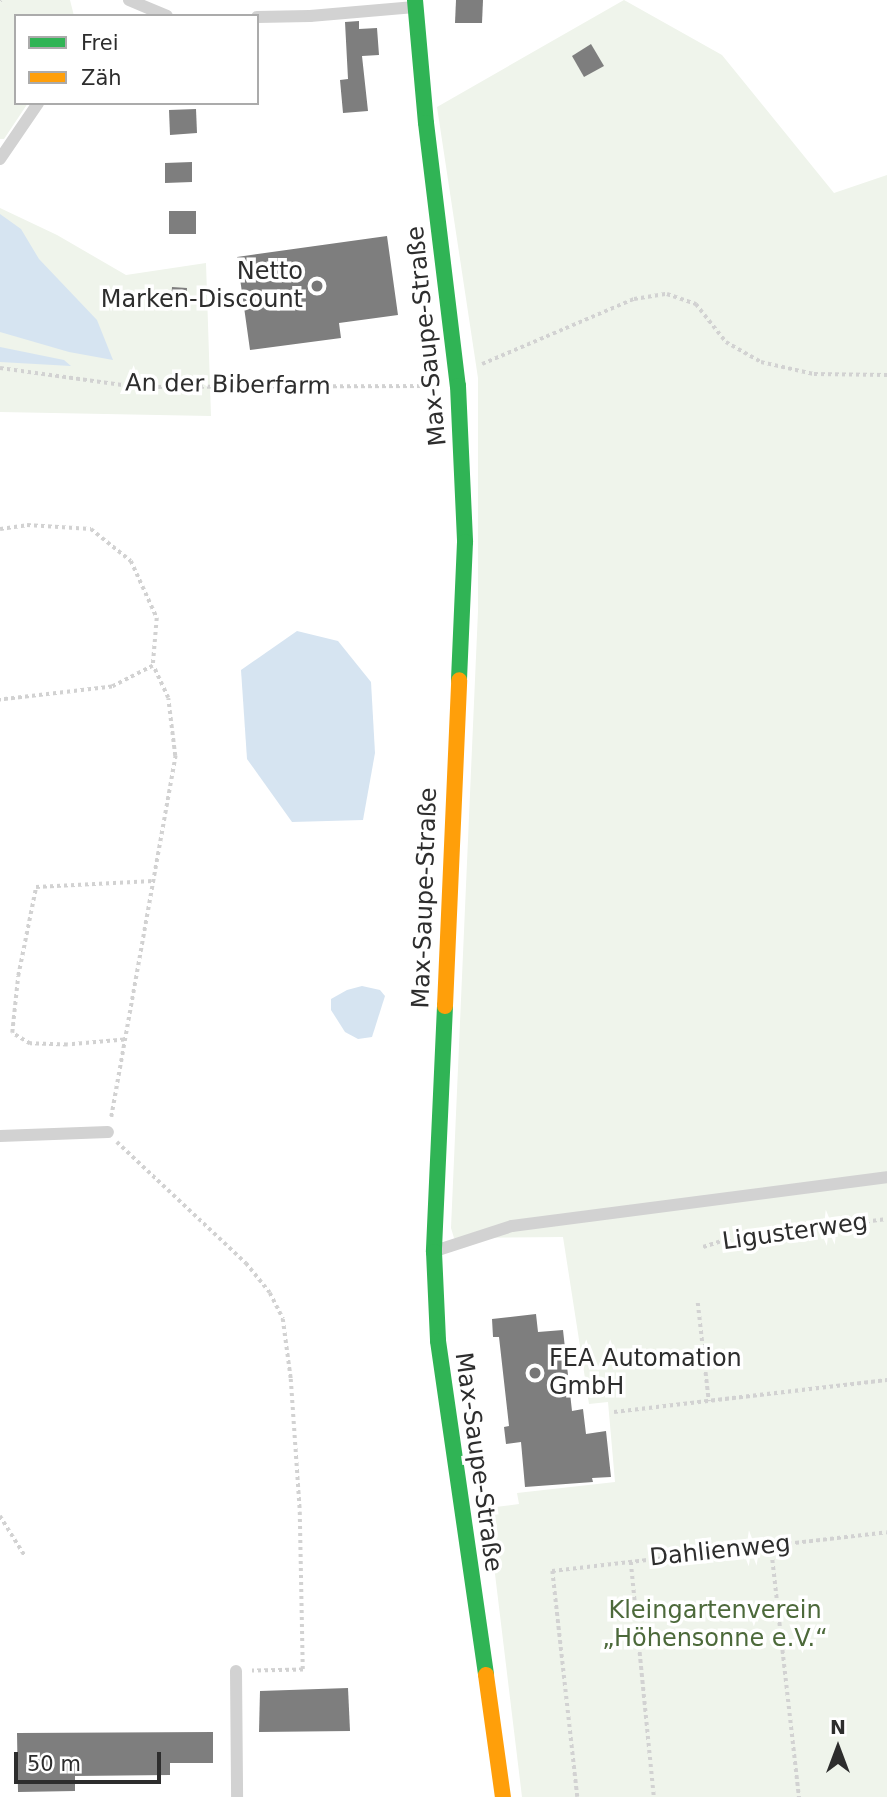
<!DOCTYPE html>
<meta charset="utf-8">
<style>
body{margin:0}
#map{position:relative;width:887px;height:1797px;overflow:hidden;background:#fff;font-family:"DejaVu Sans",sans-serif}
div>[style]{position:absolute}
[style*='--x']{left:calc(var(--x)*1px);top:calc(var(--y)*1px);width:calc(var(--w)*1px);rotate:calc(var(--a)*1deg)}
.green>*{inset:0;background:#eff4eb}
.water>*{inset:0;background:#d6e4f1}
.building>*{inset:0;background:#7e7e7e}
.path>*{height:3.5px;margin-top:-1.75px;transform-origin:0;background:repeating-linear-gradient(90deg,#d2d2d2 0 3.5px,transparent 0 7px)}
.lane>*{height:12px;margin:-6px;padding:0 6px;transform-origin:6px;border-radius:6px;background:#d2d2d2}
.fast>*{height:16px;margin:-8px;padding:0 8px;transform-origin:8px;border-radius:8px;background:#30b455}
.slow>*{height:16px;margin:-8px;padding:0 8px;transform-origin:8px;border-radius:8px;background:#ff9f0a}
.dots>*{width:19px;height:19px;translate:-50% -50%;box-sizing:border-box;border:4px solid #fff;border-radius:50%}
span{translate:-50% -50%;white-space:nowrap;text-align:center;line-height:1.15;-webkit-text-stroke:7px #fff;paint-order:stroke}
.poi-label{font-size:24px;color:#2d2d2d}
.right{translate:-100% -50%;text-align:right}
.left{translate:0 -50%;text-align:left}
.street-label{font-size:24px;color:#2d2d2d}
.park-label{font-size:24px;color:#4c693a}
.legend{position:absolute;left:14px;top:14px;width:245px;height:91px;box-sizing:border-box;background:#fff;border:2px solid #ababab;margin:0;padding:9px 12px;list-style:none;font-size:21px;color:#2d2d2d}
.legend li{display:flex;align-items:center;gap:14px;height:35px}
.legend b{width:35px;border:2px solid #ababab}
.north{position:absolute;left:803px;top:1713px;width:70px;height:70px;-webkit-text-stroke:5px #fff;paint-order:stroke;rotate:0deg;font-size:19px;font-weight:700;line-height:28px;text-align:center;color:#2d2d2d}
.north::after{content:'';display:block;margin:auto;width:24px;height:32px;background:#2d2d2d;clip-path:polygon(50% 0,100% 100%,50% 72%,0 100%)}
.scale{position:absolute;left:14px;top:1752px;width:147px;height:32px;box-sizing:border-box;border:4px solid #2d2d2d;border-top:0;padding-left:9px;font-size:21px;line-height:24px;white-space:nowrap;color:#2d2d2d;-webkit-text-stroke:5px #fff;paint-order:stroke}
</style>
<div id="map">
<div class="green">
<div style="clip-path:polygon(0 0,70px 0,74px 16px,16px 16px,16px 103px,28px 103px,4px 139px,0 139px)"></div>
<div style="clip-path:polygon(624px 0,722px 55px,834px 193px,887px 175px,887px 1797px,522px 1797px,487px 1508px,519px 1504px,517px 1493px,615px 1482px,608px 1402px,589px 1404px,563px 1237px,454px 1238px,451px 1228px,478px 611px,478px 378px,437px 107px)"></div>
<div style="clip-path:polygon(0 208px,57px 235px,126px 275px,206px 263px,211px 416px,0 412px)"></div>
</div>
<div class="water">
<div style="clip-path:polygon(0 214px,21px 229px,39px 259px,97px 320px,113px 360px,69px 352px,0 332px)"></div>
<div style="clip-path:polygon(0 347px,64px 360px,71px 366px,0 362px)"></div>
<div style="clip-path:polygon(297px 631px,338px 641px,371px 682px,375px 753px,363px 820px,292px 822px,247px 759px,241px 670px)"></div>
<div style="clip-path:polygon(362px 986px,380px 990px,385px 996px,372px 1037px,358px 1039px,345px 1032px,331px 1010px,331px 999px,347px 990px)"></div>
</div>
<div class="building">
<div style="clip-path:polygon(456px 0,483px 0,482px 23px,455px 23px)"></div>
<div style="clip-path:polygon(359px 21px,359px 29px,377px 28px,379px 55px,362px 56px,368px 111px,343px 113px,340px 80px,348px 79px,345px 22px)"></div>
<div style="clip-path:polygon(591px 44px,604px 66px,584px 77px,572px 56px)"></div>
<div style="clip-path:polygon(196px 109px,197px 133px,170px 135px,169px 110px)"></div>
<div style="clip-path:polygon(192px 162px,192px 182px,165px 183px,165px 163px)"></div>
<div style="clip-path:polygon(169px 211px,196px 211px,196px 234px,169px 234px)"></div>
<div style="clip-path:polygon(387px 236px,398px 315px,339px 323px,341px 338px,250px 350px,237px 257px)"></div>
<div style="clip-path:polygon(172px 287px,187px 288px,186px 305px,171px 304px)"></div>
<div style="clip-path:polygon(536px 1314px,538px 1332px,563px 1330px,572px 1411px,583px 1409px,586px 1434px,606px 1431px,611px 1477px,592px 1478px,593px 1482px,525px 1487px,521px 1442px,506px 1444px,504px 1427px,509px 1426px,499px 1337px,493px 1337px,492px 1319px)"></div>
<div style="clip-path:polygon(348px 1688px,350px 1731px,259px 1732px,260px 1691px)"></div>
<div style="clip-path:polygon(213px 1732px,213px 1763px,170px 1763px,170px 1775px,75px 1776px,75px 1791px,18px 1792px,17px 1733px)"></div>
</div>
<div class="path">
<div style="--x:0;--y:1;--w:1;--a:-45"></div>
<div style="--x:482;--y:364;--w:165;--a:-23.2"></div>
<div style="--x:634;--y:299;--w:33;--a:-9"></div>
<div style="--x:667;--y:294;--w:31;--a:19"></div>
<div style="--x:696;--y:304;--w:48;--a:51.7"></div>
<div style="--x:726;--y:342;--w:40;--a:29.7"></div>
<div style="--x:761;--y:362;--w:54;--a:12.8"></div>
<div style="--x:814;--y:374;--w:73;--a:0.8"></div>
<div style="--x:0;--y:368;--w:138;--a:7.9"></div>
<div style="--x:137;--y:387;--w:297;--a:-0.2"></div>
<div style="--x:0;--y:529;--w:27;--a:-8"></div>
<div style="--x:27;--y:525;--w:64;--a:3.6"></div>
<div style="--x:91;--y:529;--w:51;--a:38.7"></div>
<div style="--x:131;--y:561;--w:63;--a:65.5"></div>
<div style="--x:157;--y:618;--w:48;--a:94.8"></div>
<div style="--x:153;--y:666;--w:46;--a:152.9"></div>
<div style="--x:112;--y:687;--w:113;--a:173.4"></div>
<div style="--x:124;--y:1040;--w:57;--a:175"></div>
<div style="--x:67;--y:1045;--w:37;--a:-178"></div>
<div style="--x:30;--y:1044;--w:21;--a:-149"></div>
<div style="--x:12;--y:1033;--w:57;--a:-84"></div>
<div style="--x:18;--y:976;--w:91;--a:-78.6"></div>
<div style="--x:36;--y:887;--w:117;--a:-2.9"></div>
<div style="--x:111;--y:1117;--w:367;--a:-79.9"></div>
<div style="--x:175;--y:756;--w:58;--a:-96.9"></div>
<div style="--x:168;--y:698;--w:35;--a:-115"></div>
<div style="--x:117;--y:1142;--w:177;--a:43.2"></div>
<div style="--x:246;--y:1263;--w:38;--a:51"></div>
<div style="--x:270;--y:1293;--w:29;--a:63"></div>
<div style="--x:283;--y:1319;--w:61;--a:82.4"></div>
<div style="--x:291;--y:1379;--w:133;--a:86.1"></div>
<div style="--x:300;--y:1512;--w:158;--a:88.9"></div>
<div style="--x:303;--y:1670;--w:51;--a:178.9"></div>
<div style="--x:703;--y:1247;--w:25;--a:-18"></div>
<div style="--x:727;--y:1239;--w:161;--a:-7.1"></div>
<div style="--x:698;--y:1303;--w:99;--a:83.6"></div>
<div style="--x:614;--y:1412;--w:275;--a:-6.7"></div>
<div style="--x:0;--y:1516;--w:47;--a:58"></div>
<div style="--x:771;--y:1546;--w:253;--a:83.6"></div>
<div style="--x:631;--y:1562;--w:236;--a:84.4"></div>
<div style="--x:577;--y:1797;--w:227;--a:-96.3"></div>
<div style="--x:552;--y:1571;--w:337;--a:-6.6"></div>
</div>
<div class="lane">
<div style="--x:129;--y:0;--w:41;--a:22.8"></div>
<div style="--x:257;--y:17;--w:53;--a:-1.1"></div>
<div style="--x:310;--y:16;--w:105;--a:-4.9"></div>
<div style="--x:0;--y:159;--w:68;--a:-55.8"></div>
<div style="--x:0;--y:1136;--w:108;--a:-2.1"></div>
<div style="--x:438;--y:1250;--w:78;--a:-18"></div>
<div style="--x:512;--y:1226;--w:378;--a:-7.4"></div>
<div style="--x:236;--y:1671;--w:126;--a:89.5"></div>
</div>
<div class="fast">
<div style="--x:415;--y:0;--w:123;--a:84.9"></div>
<div style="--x:426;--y:123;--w:265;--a:83.1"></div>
<div style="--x:458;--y:386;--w:156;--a:87.4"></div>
<div style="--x:465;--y:542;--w:138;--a:92.5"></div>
<div style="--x:445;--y:1006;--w:246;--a:92.6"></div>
<div style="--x:434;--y:1252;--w:89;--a:87.4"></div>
<div style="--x:438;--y:1341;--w:337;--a:81.8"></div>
</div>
<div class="slow">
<div style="--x:445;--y:1006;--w:326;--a:-87.5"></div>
<div style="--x:486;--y:1675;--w:123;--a:82.1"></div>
</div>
<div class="dots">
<div style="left:317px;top:286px;background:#767676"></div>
<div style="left:535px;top:1373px;background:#767676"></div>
</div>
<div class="poi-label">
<span class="right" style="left:303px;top:286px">Netto<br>Marken-Discount</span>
<span class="left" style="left:549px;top:1373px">FEA Automation<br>GmbH</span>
</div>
<div class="street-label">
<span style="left:427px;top:336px;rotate:-96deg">Max-Saupe-Straße</span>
<span style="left:228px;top:385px;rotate:1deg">An der Biberfarm</span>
<span style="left:425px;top:898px;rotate:-88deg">Max-Saupe-Straße</span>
<span style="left:795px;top:1232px;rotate:-8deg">Ligusterweg</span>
<span style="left:478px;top:1462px;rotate:82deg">Max-Saupe-Straße</span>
<span style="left:720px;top:1551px;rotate:-6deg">Dahlienweg</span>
</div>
<div class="park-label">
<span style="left:715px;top:1625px">Kleingartenverein<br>„Höhensonne e.V.“</span>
</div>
<ul class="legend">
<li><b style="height:9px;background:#30b455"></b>Frei</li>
<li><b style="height:9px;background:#ff9f0a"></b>Zäh</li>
</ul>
<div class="north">N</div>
<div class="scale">50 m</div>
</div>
